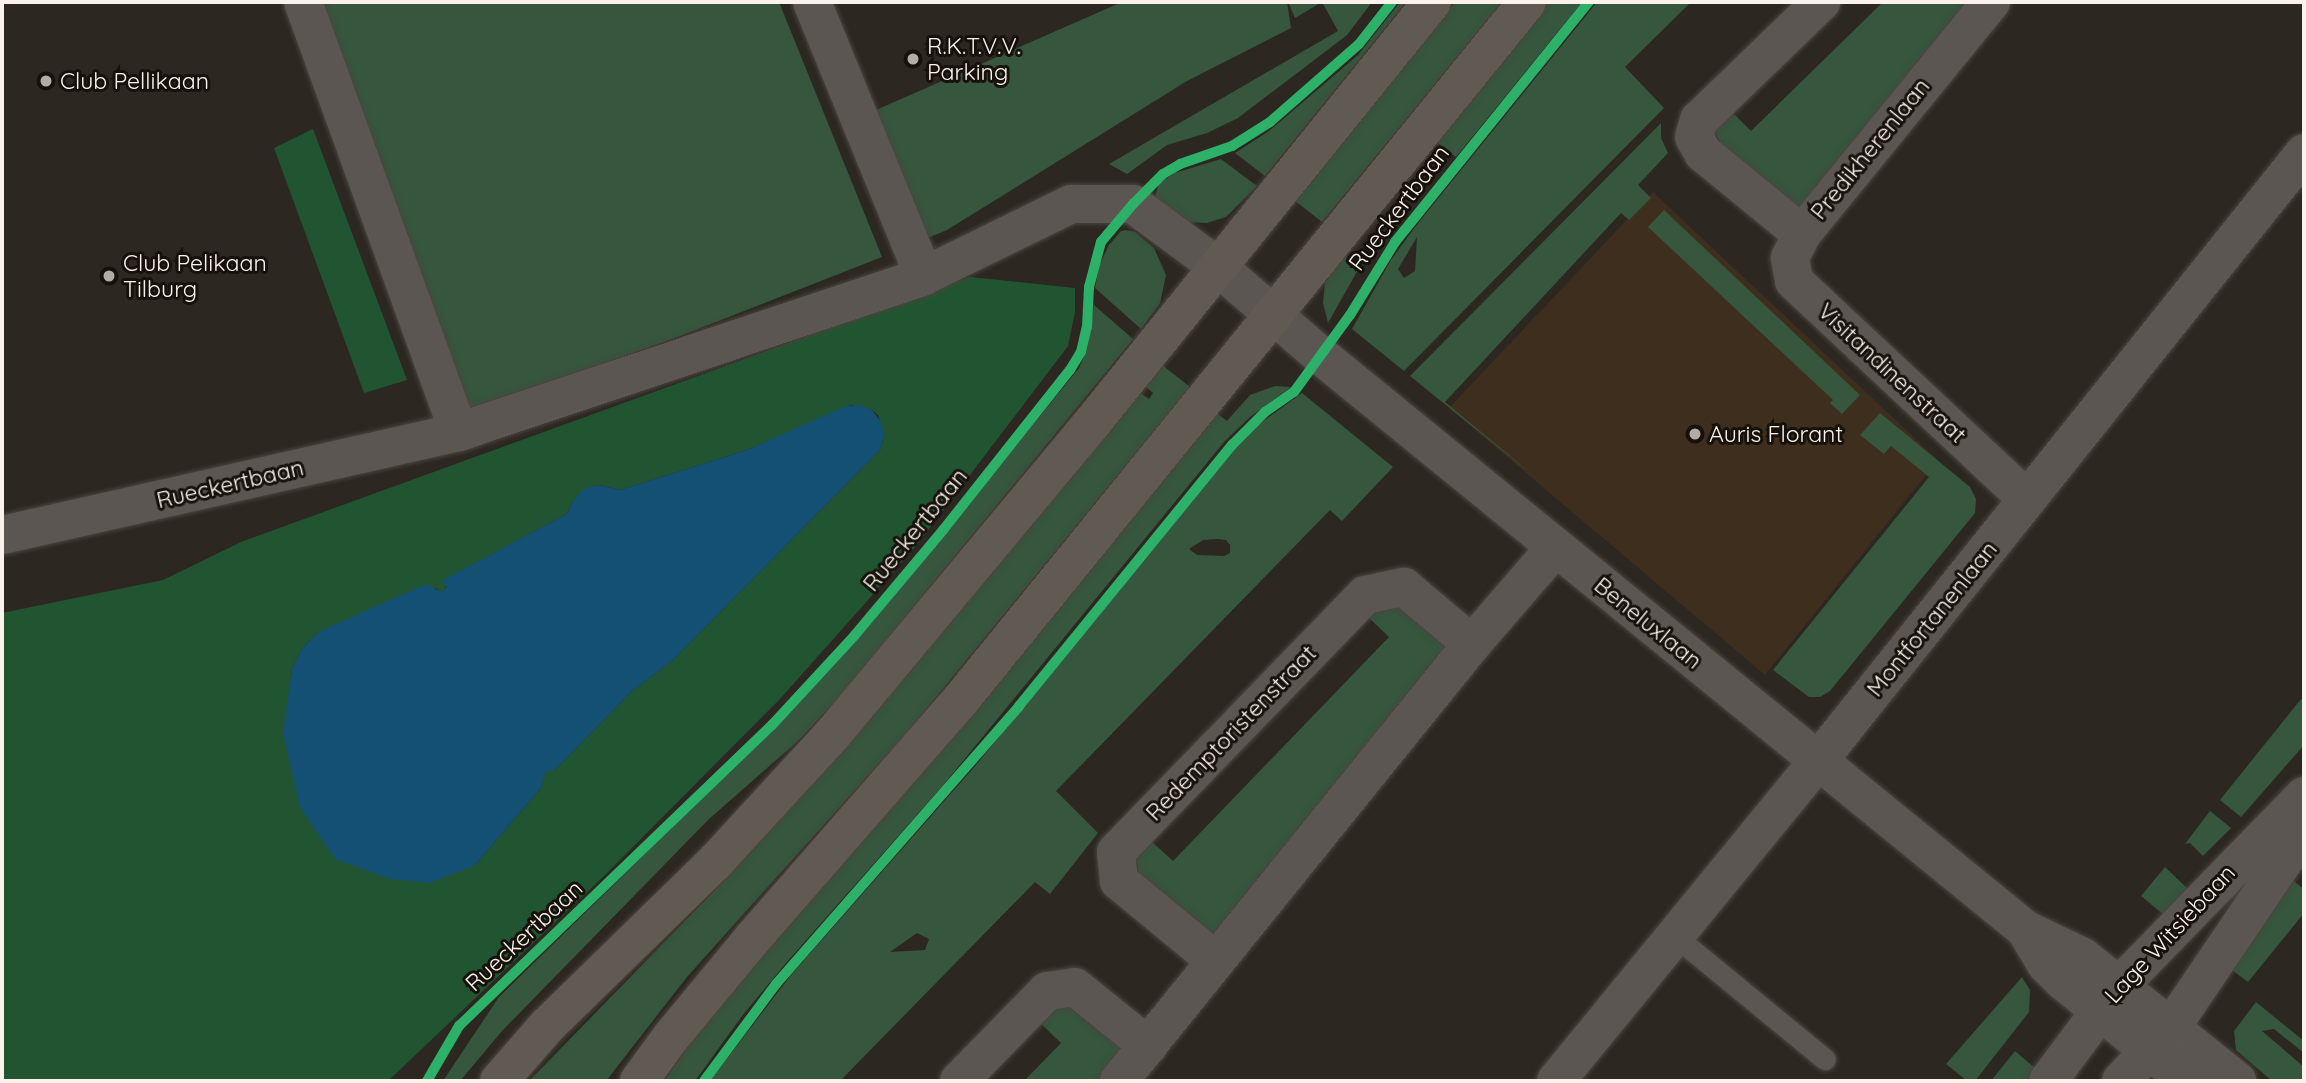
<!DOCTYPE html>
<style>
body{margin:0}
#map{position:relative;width:2306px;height:1083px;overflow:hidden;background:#2d2721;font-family:Quicksand,sans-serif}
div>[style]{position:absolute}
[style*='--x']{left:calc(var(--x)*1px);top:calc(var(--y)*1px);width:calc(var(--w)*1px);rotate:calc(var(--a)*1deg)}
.built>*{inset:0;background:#3d2e1e}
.green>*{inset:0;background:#36563d}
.forest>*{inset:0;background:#215531}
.water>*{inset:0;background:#145073}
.roads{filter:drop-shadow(0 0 2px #4b4540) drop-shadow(0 0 2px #4b4540)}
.lane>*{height:21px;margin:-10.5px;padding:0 10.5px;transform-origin:10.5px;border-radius:10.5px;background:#5b5651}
.street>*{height:38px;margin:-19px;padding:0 19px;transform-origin:19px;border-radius:19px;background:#5b5651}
.secondary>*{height:38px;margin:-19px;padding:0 19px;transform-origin:19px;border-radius:19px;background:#605a53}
.cycleway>*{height:10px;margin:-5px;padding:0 5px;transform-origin:5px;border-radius:5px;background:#2db169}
.dots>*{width:19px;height:19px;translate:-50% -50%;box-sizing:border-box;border:4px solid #16110b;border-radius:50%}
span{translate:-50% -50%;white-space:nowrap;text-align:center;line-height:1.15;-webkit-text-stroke:6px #16110b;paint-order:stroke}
.poi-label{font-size:23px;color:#fbf3eb}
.left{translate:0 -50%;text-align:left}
.street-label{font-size:23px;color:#fbf3eb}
.frame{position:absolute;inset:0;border:4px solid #fbf3eb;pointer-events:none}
</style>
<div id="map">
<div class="built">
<div style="clip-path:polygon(1653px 192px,1938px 460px,1765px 675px,1449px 408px)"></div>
</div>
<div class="green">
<div style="clip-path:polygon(298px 2px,779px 2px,882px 257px,680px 336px,516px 395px,445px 416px)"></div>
<div style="clip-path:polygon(1122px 2px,1287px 2px,1291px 28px,1187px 81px,947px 230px,913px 244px,860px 117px)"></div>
<div style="clip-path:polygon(1288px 2px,1372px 2px,1347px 35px,1238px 118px,1207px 133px,1167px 145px,1127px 174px,1109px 164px,1338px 31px,1322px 2px,1295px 18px)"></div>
<div style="clip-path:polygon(1400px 2px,1406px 2px,1265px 176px,1235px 153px,1269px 131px,1358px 55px)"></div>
<div style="clip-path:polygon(1455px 2px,1502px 2px,1322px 222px,1294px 200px)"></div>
<div style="clip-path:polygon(1548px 2px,1582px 2px,1456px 157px,1435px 141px)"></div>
<div style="clip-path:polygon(evenodd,1597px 2px,1691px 2px,1625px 67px,1664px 108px,1404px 371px,1352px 329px,1391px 260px,1415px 227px,1597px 2px,1417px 237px,1415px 271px,1404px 278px,1398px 269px,1417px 237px)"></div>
<div style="clip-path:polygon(1883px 2px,1976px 2px,1803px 211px,1723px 150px,1715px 131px,1727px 107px,1751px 131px)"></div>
<div style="clip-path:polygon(1661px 123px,1661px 138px,1668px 153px,1638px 185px,1651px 198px,1629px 220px,1621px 213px,1445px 402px,1540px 481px,1410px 376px)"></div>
<div style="clip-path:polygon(1221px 159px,1257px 186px,1226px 217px,1207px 223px,1187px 222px,1155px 197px,1159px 183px,1175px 173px)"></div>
<div style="clip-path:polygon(1664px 210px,1860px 395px,1842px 414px,1830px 403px,1833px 400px,1648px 227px)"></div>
<div style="clip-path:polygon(1126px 230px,1135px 232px,1154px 248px,1166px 275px,1160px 303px,1141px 329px,1095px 288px,1099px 266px,1109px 245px,1121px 231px)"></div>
<div style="clip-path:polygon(1343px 255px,1359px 268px,1328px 323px,1323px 303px,1325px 283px)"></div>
<div style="clip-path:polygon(1094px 305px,1133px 339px,841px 695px,798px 741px,709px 819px,502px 1031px,460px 1081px,443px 1081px,499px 997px,784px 718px,874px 620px,1079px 368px,1087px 349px)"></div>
<div style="clip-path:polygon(1161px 364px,1190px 387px,909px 730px,687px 977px,606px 1081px,529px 1081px,721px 884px,849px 744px,1139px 392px,1149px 399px,1153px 393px,1144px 385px)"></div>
<div style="clip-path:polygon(1275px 386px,1291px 387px,1250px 417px,1224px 442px,945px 783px,786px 963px,742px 1016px,695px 1081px,664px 1081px,704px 1024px,1215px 412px,1227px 421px,1250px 395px)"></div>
<div style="clip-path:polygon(evenodd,1302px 393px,1393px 467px,1342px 521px,1330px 510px,1056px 791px,1098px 833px,1050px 894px,1035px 882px,840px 1081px,710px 1081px,791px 975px,976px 765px,1233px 450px,1258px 425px,1302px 393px,1218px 539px,1226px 540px,1230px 545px,1230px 553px,1224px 556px,1197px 555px,1189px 549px,1203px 540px,1218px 539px,1302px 393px,917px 933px,929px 939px,925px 950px,890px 952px,917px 933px)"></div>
<div style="clip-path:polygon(1880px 413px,1970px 487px,1976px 499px,1975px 513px,1830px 691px,1820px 697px,1809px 697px,1773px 670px,1929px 477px,1891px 446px,1884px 454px,1860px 435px)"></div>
<div style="clip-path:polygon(1391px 601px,1450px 645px,1213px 937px,1140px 882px,1136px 858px,1150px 840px,1173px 861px,1389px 637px,1367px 616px)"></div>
<div style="clip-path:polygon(2301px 699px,2304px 702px,2304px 745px,2241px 817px,2220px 800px)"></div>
<div style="clip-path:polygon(2210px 811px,2231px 828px,2203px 856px,2190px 843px,2185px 844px)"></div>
<div style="clip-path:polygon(2165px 867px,2189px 890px,2164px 915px,2141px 896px)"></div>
<div style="clip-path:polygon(2291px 879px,2304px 889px,2304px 913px,2248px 982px,2232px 970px)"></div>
<div style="clip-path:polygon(2022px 977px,2030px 990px,2029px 1012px,1975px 1081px,1967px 1081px,1946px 1064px)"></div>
<div style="clip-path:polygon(2256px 1002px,2304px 1041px,2304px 1053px,2274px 1029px,2262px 1031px,2304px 1067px,2304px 1081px,2272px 1081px,2236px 1050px,2234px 1031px)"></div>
<div style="clip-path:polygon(1069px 1007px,1119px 1046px,1120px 1051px,1101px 1081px,1024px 1081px,1061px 1043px,1039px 1022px,1056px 1008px)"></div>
<div style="clip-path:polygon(2015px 1051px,2035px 1068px,2027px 1081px,1991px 1081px)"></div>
</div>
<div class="forest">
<div style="clip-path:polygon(313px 129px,407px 380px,364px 393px,274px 148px)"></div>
<div style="clip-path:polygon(evenodd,970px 277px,1075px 288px,1075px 312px,1068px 346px,916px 546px,779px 700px,605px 875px,388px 1081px,2px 1081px,2px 613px,163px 580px,241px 542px,970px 277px,851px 405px,872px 410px,878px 415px,884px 436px,880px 450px,671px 662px,633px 690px,555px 770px,546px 770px,541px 788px,475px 865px,288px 702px,292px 669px,302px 649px,318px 632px,436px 588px,442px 593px,447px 585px,442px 581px,567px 514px,573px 500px,584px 490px,598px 485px,620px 490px,747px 450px,851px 405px)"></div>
</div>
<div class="water">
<div style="clip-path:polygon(859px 405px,872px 410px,881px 422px,884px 436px,880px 450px,671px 662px,633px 690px,555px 770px,546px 771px,541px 788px,475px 865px,430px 883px,390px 879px,335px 859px,300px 807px,283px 733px,292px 669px,302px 649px,318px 632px,426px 584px,442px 592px,447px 586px,441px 581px,567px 514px,573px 500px,584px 489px,598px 485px,620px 490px,747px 450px,846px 406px)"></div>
</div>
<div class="roads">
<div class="lane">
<div style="--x:1675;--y:936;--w:194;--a:39.4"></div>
</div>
<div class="street">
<div style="--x:303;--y:2;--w:457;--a:70.1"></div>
<div style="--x:812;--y:2;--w:296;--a:67.8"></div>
<div style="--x:1991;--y:2;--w:299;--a:129.2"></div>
<div style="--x:1802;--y:234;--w:27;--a:117"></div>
<div style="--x:1790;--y:258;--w:23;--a:80"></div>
<div style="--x:1794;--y:281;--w:319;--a:43.1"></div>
<div style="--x:1802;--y:234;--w:128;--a:-140.7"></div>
<div style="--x:1703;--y:153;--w:18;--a:-119"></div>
<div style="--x:1694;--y:137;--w:18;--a:-74"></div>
<div style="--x:1699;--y:120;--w:170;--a:-44"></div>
<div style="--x:2;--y:535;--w:468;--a:-12.7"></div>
<div style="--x:459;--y:432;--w:490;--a:-18.5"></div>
<div style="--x:924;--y:276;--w:164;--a:-26.1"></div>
<div style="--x:1071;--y:204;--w:62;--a:0"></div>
<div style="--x:1133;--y:204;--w:106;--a:36.5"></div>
<div style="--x:1218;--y:267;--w:135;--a:40.8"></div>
<div style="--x:1320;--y:355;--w:909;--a:39.15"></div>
<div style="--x:2025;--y:929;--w:64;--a:25.8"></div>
<div style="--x:2083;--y:957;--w:198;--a:38.8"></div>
<div style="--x:2025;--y:929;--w:41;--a:59"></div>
<div style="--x:2046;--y:964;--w:24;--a:45"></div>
<div style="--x:2063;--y:981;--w:159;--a:38.9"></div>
<div style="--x:1216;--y:961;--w:126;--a:-140.5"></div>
<div style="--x:1119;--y:881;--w:29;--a:-96"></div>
<div style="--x:1116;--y:852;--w:358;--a:-45.9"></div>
<div style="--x:1365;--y:595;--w:40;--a:-12"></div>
<div style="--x:1404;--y:587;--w:89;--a:40"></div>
<div style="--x:959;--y:1081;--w:126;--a:-45.6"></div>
<div style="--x:1047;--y:991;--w:28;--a:-8"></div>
<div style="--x:1075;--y:987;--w:94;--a:38.9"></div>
<div style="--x:1119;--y:1081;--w:562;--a:-51.07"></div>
<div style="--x:1472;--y:644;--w:127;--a:-49.2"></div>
<div style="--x:1556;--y:1081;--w:414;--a:-50.7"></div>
<div style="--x:1818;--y:761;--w:778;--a:-51.36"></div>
<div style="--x:2048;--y:1081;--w:119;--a:-53.2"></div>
<div style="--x:2119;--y:986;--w:265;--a:-45.8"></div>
<div style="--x:2121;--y:1081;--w:75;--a:-47.2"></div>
<div style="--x:2172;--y:1026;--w:235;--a:-55.9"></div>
</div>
<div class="secondary">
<div style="--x:499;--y:1081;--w:73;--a:-48.9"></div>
<div style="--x:547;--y:1026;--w:238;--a:-44.3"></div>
<div style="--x:717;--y:860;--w:170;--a:-47.4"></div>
<div style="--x:832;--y:735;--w:406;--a:-50.2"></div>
<div style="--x:1092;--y:423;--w:541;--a:-51.08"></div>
<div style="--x:639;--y:1081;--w:54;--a:-54"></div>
<div style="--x:671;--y:1037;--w:129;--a:-50.4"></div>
<div style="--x:753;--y:938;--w:313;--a:-48.9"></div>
<div style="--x:959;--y:702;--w:901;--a:-50.94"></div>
</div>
</div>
<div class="cycleway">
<div style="--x:427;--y:1081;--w:64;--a:-59.8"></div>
<div style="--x:459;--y:1026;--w:434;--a:-43.9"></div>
<div style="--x:772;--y:725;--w:122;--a:-47.3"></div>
<div style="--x:855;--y:635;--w:137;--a:-50"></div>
<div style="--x:943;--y:530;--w:204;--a:-51.6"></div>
<div style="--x:1070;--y:370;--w:21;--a:-59"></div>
<div style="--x:1081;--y:352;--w:26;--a:-77"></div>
<div style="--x:1087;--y:327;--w:40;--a:-87.1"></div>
<div style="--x:1089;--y:287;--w:47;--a:-75.1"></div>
<div style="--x:1101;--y:242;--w:50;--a:-49.9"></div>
<div style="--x:1133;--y:204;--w:42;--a:-45"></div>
<div style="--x:1163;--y:174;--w:20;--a:-30"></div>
<div style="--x:1180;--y:164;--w:55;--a:-19.1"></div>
<div style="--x:1232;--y:146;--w:45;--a:-32.3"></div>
<div style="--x:1270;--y:122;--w:118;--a:-41.2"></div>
<div style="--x:1359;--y:44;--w:53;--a:-51.8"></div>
<div style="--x:704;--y:1081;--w:121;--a:-53.4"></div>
<div style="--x:776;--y:984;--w:369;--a:-48.8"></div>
<div style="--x:1019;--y:706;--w:337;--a:-50.8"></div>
<div style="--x:1232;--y:445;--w:47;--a:-45"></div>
<div style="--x:1265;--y:412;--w:35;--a:-35"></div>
<div style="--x:1294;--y:392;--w:95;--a:-54"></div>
<div style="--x:1350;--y:315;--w:86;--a:-58.3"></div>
<div style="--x:1395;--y:242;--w:309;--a:-51.1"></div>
</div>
<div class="dots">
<div style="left:913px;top:59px;background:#b3aca4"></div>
<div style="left:46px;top:81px;background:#b3aca4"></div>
<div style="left:109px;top:276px;background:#b3aca4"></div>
<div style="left:1695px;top:434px;background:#b3aca4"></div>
</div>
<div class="poi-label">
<span class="left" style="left:927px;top:59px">R.K.T.V.V.<br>Parking</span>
<span class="left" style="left:60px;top:81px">Club Pellikaan</span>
<span class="left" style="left:123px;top:276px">Club Pelikaan<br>Tilburg</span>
<span class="left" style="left:1709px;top:434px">Auris Florant</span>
</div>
<div class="street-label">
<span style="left:1870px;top:149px;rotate:-51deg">Predikherenlaan</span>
<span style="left:1399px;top:208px;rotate:-53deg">Rueckertbaan</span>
<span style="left:1892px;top:373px;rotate:43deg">Visitandinenstraat</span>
<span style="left:230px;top:484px;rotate:-13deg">Rueckertbaan</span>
<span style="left:915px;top:530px;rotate:-51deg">Rueckertbaan</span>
<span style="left:1932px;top:619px;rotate:-51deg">Montfortanenlaan</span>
<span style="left:1648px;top:623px;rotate:39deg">Beneluxlaan</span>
<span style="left:1231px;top:733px;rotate:-46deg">Redemptoristenstraat</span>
<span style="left:2170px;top:934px;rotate:-47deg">Lage Witsiebaan</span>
<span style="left:524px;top:936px;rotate:-43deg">Rueckertbaan</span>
</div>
<div class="frame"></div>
</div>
